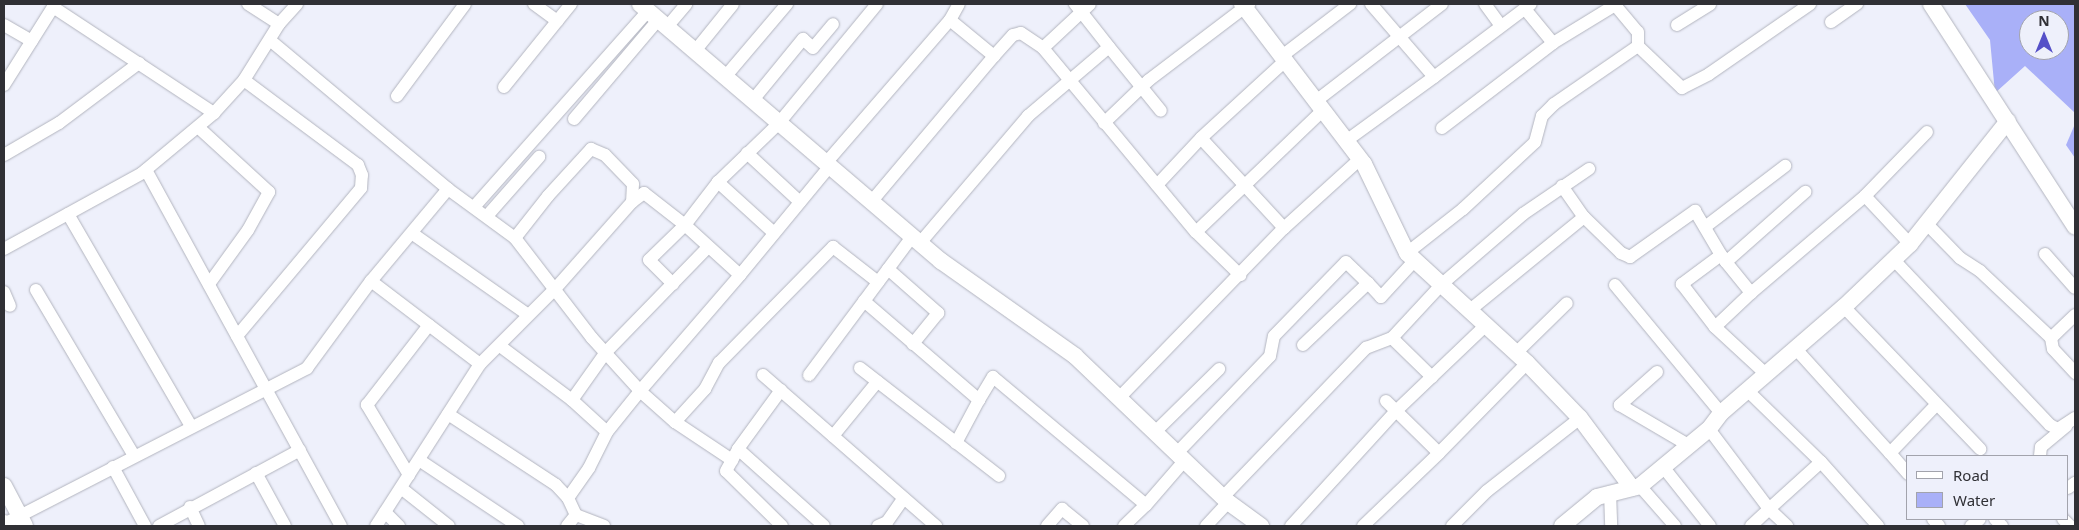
<!DOCTYPE html>
<style>
body{margin:0}
#map{position:relative;width:2079px;height:530px;overflow:hidden;background:#eef0fb;font-family:"Noto Sans",sans-serif}
div>[style]{position:absolute}
[style*='--x']{left:calc(var(--x)*1px);top:calc(var(--y)*1px);width:calc(var(--w)*1px);rotate:calc(var(--a)*1deg)}
.water>*{inset:0;background:#a9b0f8}
.roads{filter:drop-shadow(0 0 1px #b2b4be) drop-shadow(0 0 1px #b2b4be)}
.minor>*{height:12px;margin:-6px;padding:0 6px;transform-origin:6px;border-radius:6px;background:#fff}
.tertiary>*{height:16px;margin:-8px;padding:0 8px;transform-origin:8px;border-radius:8px;background:#fff}
span{translate:-50% -50%;white-space:nowrap;text-align:center;line-height:1.15;-webkit-text-stroke:4px #eef0fb;paint-order:stroke}
.frame{position:absolute;inset:0;border:5px solid #303035;pointer-events:none}
.legend{position:absolute;left:1906px;top:455px;width:162px;height:65px;box-sizing:border-box;background:#eef0fb;border:1px solid #a2a3ac;margin:0;padding:6px 9px;list-style:none;font-size:15px;color:#303035}
.legend li{display:flex;align-items:center;gap:10px;height:25px}
.legend b{width:25px;border:1px solid #a2a3ac}
.north{position:absolute;left:2019px;top:10px;width:50px;height:50px;box-sizing:border-box;background:#eef0fb;border:1px solid #a2a3ac;border-radius:50%;rotate:0deg;font-size:14px;font-weight:700;line-height:20px;text-align:center;color:#303035}
.north::after{content:'';display:block;margin:auto;width:18px;height:22px;background:#5550c8;clip-path:polygon(50% 0,100% 100%,50% 72%,0 100%)}
</style>
<div id="map">
<div class="water">
<div style="clip-path:polygon(evenodd,1965px 4px,2075px 4px,2075px 113px,2025px 66px,1995px 93px,1990px 40px,1965px 4px,2029px 20px,2059px 20px,2059px 50px,2029px 50px,2029px 20px)"></div>
<div style="clip-path:polygon(2075px 124px,2075px 158px,2066px 145px)"></div>
</div>
<div class="roads">
<div class="minor">
<div style="--x:534;--y:4;--w:29;--a:36"></div>
<div style="--x:1371;--y:4;--w:96;--a:49.2"></div>
<div style="--x:1434;--y:77;--w:121;--a:-37"></div>
<div style="--x:1485;--y:4;--w:27;--a:54"></div>
<div style="--x:1615;--y:5;--w:35;--a:50"></div>
<div style="--x:1638;--y:32;--w:14;--a:90"></div>
<div style="--x:1638;--y:46;--w:61;--a:43.7"></div>
<div style="--x:1682;--y:88;--w:30;--a:-27"></div>
<div style="--x:1709;--y:74;--w:123;--a:-34.7"></div>
<div style="--x:53;--y:7;--w:193;--a:33.4"></div>
<div style="--x:950;--y:20;--w:18;--a:-61"></div>
<div style="--x:1831;--y:22;--w:32;--a:-35"></div>
<div style="--x:279;--y:24;--w:27;--a:-48"></div>
<div style="--x:4;--y:25;--w:32;--a:30"></div>
<div style="--x:1677;--y:25;--w:39;--a:-32"></div>
<div style="--x:667;--y:27;--w:30;--a:-50"></div>
<div style="--x:271;--y:41;--w:231;--a:39.9"></div>
<div style="--x:448;--y:189;--w:83;--a:36.2"></div>
<div style="--x:515;--y:238;--w:126;--a:52.4"></div>
<div style="--x:592;--y:338;--w:72;--a:47.8"></div>
<div style="--x:640;--y:391;--w:153;--a:-49.2"></div>
<div style="--x:740;--y:275;--w:74;--a:-137.7"></div>
<div style="--x:685;--y:225;--w:50;--a:135.8"></div>
<div style="--x:649;--y:260;--w:34;--a:45"></div>
<div style="--x:1553;--y:43;--w:75;--a:-31.4"></div>
<div style="--x:1109;--y:47;--w:82;--a:50.9"></div>
<div style="--x:1043;--y:48;--w:64;--a:-43.1"></div>
<div style="--x:695;--y:51;--w:60;--a:-51"></div>
<div style="--x:994;--y:56;--w:28;--a:-48"></div>
<div style="--x:1013;--y:35;--w:8;--a:-14"></div>
<div style="--x:1021;--y:33;--w:27;--a:34"></div>
<div style="--x:1043;--y:48;--w:239;--a:50.3"></div>
<div style="--x:1196;--y:232;--w:62;--a:44.3"></div>
<div style="--x:1282;--y:56;--w:86;--a:-37.4"></div>
<div style="--x:725;--y:77;--w:96;--a:-49.7"></div>
<div style="--x:4;--y:85;--w:96;--a:-57.8"></div>
<div style="--x:504;--y:87;--w:107;--a:-51.1"></div>
<div style="--x:397;--y:96;--w:114;--a:-53.5"></div>
<div style="--x:753;--y:100;--w:79;--a:-50.7"></div>
<div style="--x:803;--y:39;--w:13;--a:42"></div>
<div style="--x:813;--y:48;--w:31;--a:-50"></div>
<div style="--x:1316;--y:101;--w:159;--a:-37.6"></div>
<div style="--x:574;--y:119;--w:130;--a:-49.7"></div>
<div style="--x:1104;--y:123;--w:62;--a:-43.7"></div>
<div style="--x:1149;--y:80;--w:126;--a:-37.2"></div>
<div style="--x:199;--y:128;--w:95;--a:42.4"></div>
<div style="--x:269;--y:192;--w:43;--a:118.9"></div>
<div style="--x:248;--y:230;--w:67;--a:125.8"></div>
<div style="--x:1442;--y:128;--w:140;--a:-37.4"></div>
<div style="--x:1553;--y:43;--w:44;--a:-129.5"></div>
<div style="--x:1346;--y:141;--w:109;--a:-36"></div>
<div style="--x:747;--y:153;--w:72;--a:42.8"></div>
<div style="--x:4;--y:155;--w:64;--a:-30.2"></div>
<div style="--x:59;--y:123;--w:100;--a:-36.9"></div>
<div style="--x:826;--y:163;--w:189;--a:-49.1"></div>
<div style="--x:950;--y:20;--w:57;--a:39.3"></div>
<div style="--x:994;--y:56;--w:191;--a:130.1"></div>
<div style="--x:146;--y:170;--w:406;--a:61.3"></div>
<div style="--x:1157;--y:185;--w:64;--a:-46.9"></div>
<div style="--x:1562;--y:186;--w:38;--a:55"></div>
<div style="--x:1584;--y:217;--w:52;--a:44.2"></div>
<div style="--x:1621;--y:253;--w:10;--a:24"></div>
<div style="--x:1630;--y:257;--w:80;--a:-35.3"></div>
<div style="--x:1695;--y:211;--w:51;--a:59.4"></div>
<div style="--x:1721;--y:255;--w:49;--a:143.4"></div>
<div style="--x:1682;--y:284;--w:54;--a:52.5"></div>
<div style="--x:1715;--y:327;--w:69;--a:42.7"></div>
<div style="--x:1865;--y:196;--w:66;--a:46.8"></div>
<div style="--x:474;--y:207;--w:262;--a:-48.4"></div>
<div style="--x:68;--y:214;--w:245;--a:59.9"></div>
<div style="--x:487;--y:216;--w:79;--a:-48.6"></div>
<div style="--x:1926;--y:223;--w:49;--a:45.8"></div>
<div style="--x:1960;--y:258;--w:24;--a:33"></div>
<div style="--x:1980;--y:271;--w:98;--a:43.3"></div>
<div style="--x:1705;--y:227;--w:101;--a:-37.3"></div>
<div style="--x:1284;--y:228;--w:122;--a:-132.7"></div>
<div style="--x:1201;--y:138;--w:114;--a:-42.5"></div>
<div style="--x:1196;--y:232;--w:176;--a:-43.8"></div>
<div style="--x:774;--y:233;--w:76;--a:-137.7"></div>
<div style="--x:718;--y:182;--w:85;--a:-44"></div>
<div style="--x:779;--y:123;--w:154;--a:-50.5"></div>
<div style="--x:413;--y:234;--w:139;--a:35.1"></div>
<div style="--x:515;--y:238;--w:53;--a:-51.8"></div>
<div style="--x:548;--y:196;--w:64;--a:-47.5"></div>
<div style="--x:591;--y:149;--w:15;--a:23"></div>
<div style="--x:605;--y:155;--w:40;--a:46"></div>
<div style="--x:633;--y:184;--w:18;--a:93"></div>
<div style="--x:632;--y:202;--w:15;--a:-37"></div>
<div style="--x:644;--y:193;--w:52;--a:38"></div>
<div style="--x:685;--y:225;--w:54;--a:-52.5"></div>
<div style="--x:920;--y:243;--w:167;--a:-49.6"></div>
<div style="--x:1028;--y:116;--w:106;--a:-40.4"></div>
<div style="--x:1109;--y:47;--w:55;--a:-128.3"></div>
<div style="--x:4;--y:249;--w:158;--a:-28.8"></div>
<div style="--x:142;--y:173;--w:94;--a:-39.8"></div>
<div style="--x:214;--y:113;--w:45;--a:-47.7"></div>
<div style="--x:244;--y:80;--w:66;--a:-58"></div>
<div style="--x:279;--y:24;--w:37;--a:-147"></div>
<div style="--x:1407;--y:253;--w:71;--a:-38.2"></div>
<div style="--x:1463;--y:209;--w:98;--a:-42.9"></div>
<div style="--x:1535;--y:142;--w:27;--a:-75"></div>
<div style="--x:1542;--y:116;--w:17;--a:-45"></div>
<div style="--x:1554;--y:104;--w:102;--a:-34.6"></div>
<div style="--x:2045;--y:254;--w:45;--a:48.6"></div>
<div style="--x:1722;--y:256;--w:7;--a:56"></div>
<div style="--x:1726;--y:262;--w:106;--a:-41.5"></div>
<div style="--x:1893;--y:259;--w:228;--a:46.6"></div>
<div style="--x:2050;--y:425;--w:9;--a:27"></div>
<div style="--x:2058;--y:429;--w:20;--a:-33"></div>
<div style="--x:1726;--y:262;--w:40;--a:51"></div>
<div style="--x:1751;--y:293;--w:150;--a:-40.4"></div>
<div style="--x:1865;--y:196;--w:89;--a:-45.9"></div>
<div style="--x:888;--y:269;--w:67;--a:41.3"></div>
<div style="--x:938;--y:313;--w:40;--a:129"></div>
<div style="--x:740;--y:275;--w:141;--a:-50.5"></div>
<div style="--x:371;--y:281;--w:137;--a:37.3"></div>
<div style="--x:1615;--y:285;--w:166;--a:50.4"></div>
<div style="--x:36;--y:290;--w:193;--a:59.4"></div>
<div style="--x:4;--y:292;--w:15;--a:67"></div>
<div style="--x:864;--y:301;--w:152;--a:40.7"></div>
<div style="--x:979;--y:400;--w:27;--a:-59"></div>
<div style="--x:993;--y:377;--w:199;--a:39.9"></div>
<div style="--x:1146;--y:505;--w:60;--a:-49.1"></div>
<div style="--x:1844;--y:307;--w:197;--a:46.2"></div>
<div style="--x:1470;--y:310;--w:147;--a:-39.2"></div>
<div style="--x:2075;--y:315;--w:33;--a:136"></div>
<div style="--x:2051;--y:338;--w:11;--a:80"></div>
<div style="--x:2053;--y:349;--w:33;--a:47"></div>
<div style="--x:1715;--y:327;--w:50;--a:-43.4"></div>
<div style="--x:237;--y:336;--w:193;--a:-50"></div>
<div style="--x:361;--y:188;--w:13;--a:-86"></div>
<div style="--x:362;--y:175;--w:11;--a:-112"></div>
<div style="--x:358;--y:165;--w:142;--a:-143.3"></div>
<div style="--x:1303;--y:345;--w:90;--a:-43.6"></div>
<div style="--x:1368;--y:283;--w:19;--a:47"></div>
<div style="--x:1381;--y:297;--w:50;--a:-47.4"></div>
<div style="--x:500;--y:346;--w:90;--a:36.9"></div>
<div style="--x:572;--y:400;--w:47;--a:42.4"></div>
<div style="--x:607;--y:432;--w:53;--a:-51.2"></div>
<div style="--x:640;--y:391;--w:47;--a:41.5"></div>
<div style="--x:675;--y:422;--w:69;--a:33.7"></div>
<div style="--x:1796;--y:349;--w:140;--a:47.9"></div>
<div style="--x:1890;--y:453;--w:66;--a:-46.2"></div>
<div style="--x:1516;--y:353;--w:71;--a:-44.4"></div>
<div style="--x:860;--y:368;--w:176;--a:37.8"></div>
<div style="--x:1657;--y:372;--w:50;--a:138.3"></div>
<div style="--x:1620;--y:405;--w:81;--a:30.4"></div>
<div style="--x:763;--y:375;--w:230;--a:41.1"></div>
<div style="--x:809;--y:375;--w:172;--a:-53.3"></div>
<div style="--x:1432;--y:377;--w:56;--a:-135.7"></div>
<div style="--x:1392;--y:338;--w:74;--a:-47.2"></div>
<div style="--x:1442;--y:284;--w:107;--a:-40.8"></div>
<div style="--x:1523;--y:214;--w:80;--a:-34.3"></div>
<div style="--x:1749;--y:392;--w:100;--a:44.2"></div>
<div style="--x:1821;--y:462;--w:86;--a:48.3"></div>
<div style="--x:1119;--y:398;--w:237;--a:-45.9"></div>
<div style="--x:1284;--y:228;--w:103;--a:-42.2"></div>
<div style="--x:572;--y:400;--w:59;--a:-54.7"></div>
<div style="--x:606;--y:352;--w:146;--a:-45.8"></div>
<div style="--x:1386;--y:401;--w:74;--a:44.5"></div>
<div style="--x:1439;--y:453;--w:126;--a:-45.6"></div>
<div style="--x:448;--y:414;--w:129;--a:33.3"></div>
<div style="--x:556;--y:485;--w:18;--a:47"></div>
<div style="--x:568;--y:498;--w:19;--a:65"></div>
<div style="--x:675;--y:422;--w:45;--a:-47.7"></div>
<div style="--x:705;--y:389;--w:30;--a:-62"></div>
<div style="--x:719;--y:363;--w:163;--a:-45.5"></div>
<div style="--x:833;--y:247;--w:57;--a:37.9"></div>
<div style="--x:1709;--y:429;--w:100;--a:53.1"></div>
<div style="--x:1769;--y:509;--w:70;--a:-42.1"></div>
<div style="--x:1155;--y:432;--w:90;--a:-44.5"></div>
<div style="--x:833;--y:436;--w:70;--a:-50.8"></div>
<div style="--x:956;--y:443;--w:49;--a:-61.9"></div>
<div style="--x:738;--y:449;--w:73;--a:-53.9"></div>
<div style="--x:1177;--y:453;--w:134;--a:-46.2"></div>
<div style="--x:1270;--y:356;--w:20;--a:-79"></div>
<div style="--x:1274;--y:336;--w:103;--a:-45.8"></div>
<div style="--x:1346;--y:262;--w:30;--a:44"></div>
<div style="--x:1890;--y:453;--w:28;--a:49"></div>
<div style="--x:2040;--y:456;--w:9;--a:-84"></div>
<div style="--x:2041;--y:447;--w:33;--a:-40"></div>
<div style="--x:419;--y:460;--w:119;--a:33.7"></div>
<div style="--x:113;--y:467;--w:67;--a:61.5"></div>
<div style="--x:1664;--y:468;--w:74;--a:51.6"></div>
<div style="--x:256;--y:473;--w:60;--a:61.3"></div>
<div style="--x:409;--y:475;--w:82;--a:-121"></div>
<div style="--x:367;--y:405;--w:101;--a:-52.2"></div>
<div style="--x:1640;--y:486;--w:53;--a:48.8"></div>
<div style="--x:401;--y:488;--w:61;--a:38.4"></div>
<div style="--x:2068;--y:488;--w:9;--a:-36"></div>
<div style="--x:1610;--y:492;--w:34;--a:88"></div>
<div style="--x:1223;--y:497;--w:207;--a:-46.2"></div>
<div style="--x:1366;--y:348;--w:28;--a:-21"></div>
<div style="--x:568;--y:498;--w:37;--a:-55"></div>
<div style="--x:589;--y:468;--w:40;--a:-63.4"></div>
<div style="--x:190;--y:507;--w:21;--a:65"></div>
<div style="--x:385;--y:512;--w:20;--a:45"></div>
<div style="--x:576;--y:515;--w:30;--a:21"></div>
<div style="--x:1933;--y:519;--w:9;--a:49"></div>
<div style="--x:1995;--y:519;--w:10;--a:45"></div>
<div style="--x:2063;--y:519;--w:10;--a:45"></div>
<div style="--x:4;--y:524;--w:341;--a:-27.2"></div>
<div style="--x:307;--y:368;--w:108;--a:-53.7"></div>
<div style="--x:371;--y:281;--w:120;--a:-50.1"></div>
<div style="--x:159;--y:526;--w:160;--a:-28.3"></div>
<div style="--x:376;--y:526;--w:193;--a:-57.3"></div>
<div style="--x:480;--y:364;--w:106;--a:-45"></div>
<div style="--x:555;--y:289;--w:116;--a:-48.5"></div>
<div style="--x:567;--y:526;--w:14;--a:-51"></div>
<div style="--x:782;--y:526;--w:78;--a:-135.5"></div>
<div style="--x:726;--y:471;--w:25;--a:-61"></div>
<div style="--x:738;--y:449;--w:115;--a:41.8"></div>
<div style="--x:878;--y:526;--w:10;--a:-24"></div>
<div style="--x:887;--y:522;--w:29;--a:-55"></div>
<div style="--x:1047;--y:526;--w:23;--a:-49"></div>
<div style="--x:1062;--y:509;--w:27;--a:39"></div>
<div style="--x:1124;--y:526;--w:30;--a:-44"></div>
<div style="--x:1206;--y:526;--w:33;--a:-47"></div>
<div style="--x:1291;--y:526;--w:156;--a:-47.6"></div>
<div style="--x:1396;--y:411;--w:124;--a:-43.7"></div>
<div style="--x:1363;--y:526;--w:105;--a:-43.8"></div>
<div style="--x:1452;--y:526;--w:49;--a:-45"></div>
<div style="--x:1487;--y:491;--w:118;--a:-38.1"></div>
<div style="--x:1751;--y:526;--w:25;--a:-43"></div>
<div style="--x:1769;--y:509;--w:25;--a:43"></div>
<div style="--x:1971;--y:526;--w:11;--a:-38"></div>
</div>
<div class="tertiary">
<div style="--x:640;--y:4;--w:396;--a:40.5"></div>
<div style="--x:941;--y:261;--w:164;--a:35.3"></div>
<div style="--x:1075;--y:356;--w:211;--a:43.7"></div>
<div style="--x:1228;--y:502;--w:41;--a:36"></div>
<div style="--x:1242;--y:4;--w:201;--a:52.7"></div>
<div style="--x:1364;--y:164;--w:99;--a:64.2"></div>
<div style="--x:1407;--y:253;--w:163;--a:42.5"></div>
<div style="--x:1527;--y:363;--w:76;--a:46.1"></div>
<div style="--x:1580;--y:418;--w:87;--a:53.4"></div>
<div style="--x:1931;--y:4;--w:265;--a:57.1"></div>
<div style="--x:4;--y:486;--w:45;--a:62.3"></div>
<div style="--x:4;--y:523;--w:3;--a:72"></div>
<div style="--x:1562;--y:526;--w:45;--a:-39.6"></div>
<div style="--x:1597;--y:497;--w:44;--a:-14.3"></div>
<div style="--x:1640;--y:486;--w:89;--a:-39.6"></div>
<div style="--x:1709;--y:429;--w:20;--a:-53"></div>
<div style="--x:1721;--y:413;--w:162;--a:-40.8"></div>
<div style="--x:1844;--y:307;--w:91;--a:-43.7"></div>
<div style="--x:1910;--y:244;--w:157;--a:-51.5"></div>
</div>
</div>
<div class="frame"></div>
<ul class="legend">
<li><b style="height:6px;background:#fff"></b>Road</li>
<li><b style="height:14px;background:#a9b0f8"></b>Water</li>
</ul>
<div class="north">N</div>
</div>
